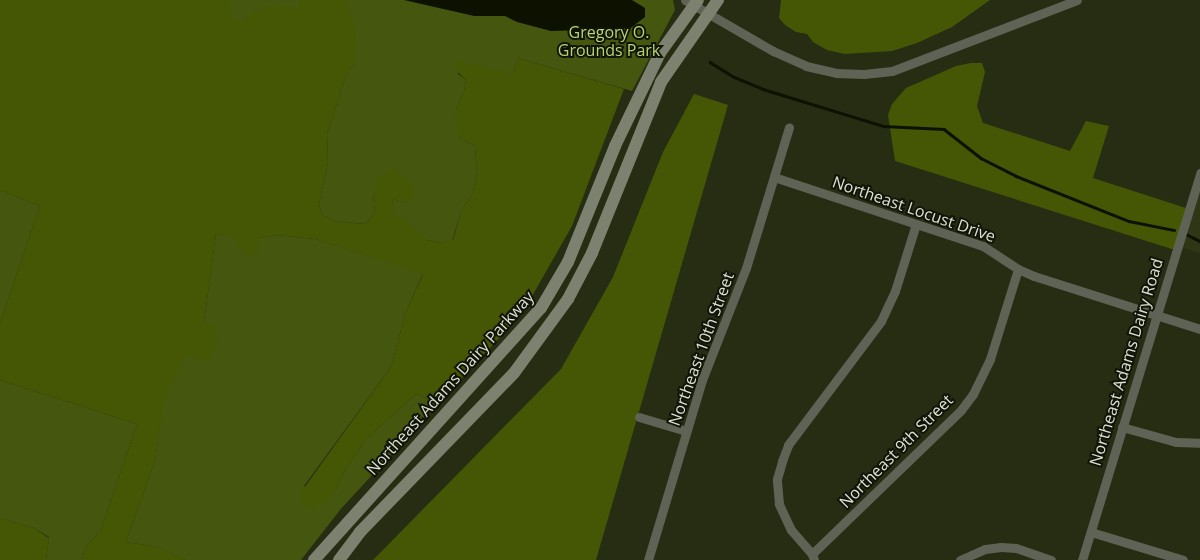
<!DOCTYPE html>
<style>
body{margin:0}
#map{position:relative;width:1200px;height:560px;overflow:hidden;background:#262d13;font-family:"Open Sans",sans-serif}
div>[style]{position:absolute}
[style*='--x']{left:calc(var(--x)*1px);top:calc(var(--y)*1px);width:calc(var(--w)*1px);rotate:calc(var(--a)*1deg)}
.built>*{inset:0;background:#2e3616}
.green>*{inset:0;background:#45560f}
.forest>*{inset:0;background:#455705}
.water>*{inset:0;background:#0d1200}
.stream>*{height:2.5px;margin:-1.25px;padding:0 1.25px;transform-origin:1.25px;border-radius:1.25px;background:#0d1200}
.street>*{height:9px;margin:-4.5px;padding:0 4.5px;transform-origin:4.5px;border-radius:4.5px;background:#5e6356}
.secondary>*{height:12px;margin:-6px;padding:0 6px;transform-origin:6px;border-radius:6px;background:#7c826f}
span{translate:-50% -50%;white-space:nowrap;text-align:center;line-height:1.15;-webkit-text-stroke:4px #111409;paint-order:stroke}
.park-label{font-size:16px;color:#b9d671}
.street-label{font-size:16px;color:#dde2d2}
</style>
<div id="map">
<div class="built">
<div style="clip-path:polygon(1200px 185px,1200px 253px,1181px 247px)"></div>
</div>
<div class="green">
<div style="clip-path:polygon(211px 0,673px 0,675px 10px,632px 91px,518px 58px,513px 73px,457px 73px,466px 80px,464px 91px,456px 109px,460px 138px,475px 146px,477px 174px,473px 192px,461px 212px,452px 241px,442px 243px,427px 240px,391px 216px,393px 199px,403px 202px,414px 199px,373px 193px,375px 213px,365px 224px,335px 221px,322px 215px,319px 204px,328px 163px,327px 134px,347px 73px,355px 63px,222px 66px)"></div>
<div style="clip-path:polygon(0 190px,40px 206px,0 323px)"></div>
<div style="clip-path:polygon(216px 234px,259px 238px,277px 235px,315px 239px,423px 273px,405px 314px,391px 367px,304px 486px,336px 489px,344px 472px,366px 439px,416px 394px,438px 403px,340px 510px,301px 560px,186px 560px,159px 547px,126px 542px,155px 461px,163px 401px,185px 354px,204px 322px)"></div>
<div style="clip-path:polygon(0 380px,137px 424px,101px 530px,85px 548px,82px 560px,46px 560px,49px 537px,34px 528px,0 518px)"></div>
</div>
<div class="forest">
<div style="clip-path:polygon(0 0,229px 0,232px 18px,241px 22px,263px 6px,299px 8px,299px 0,346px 0,356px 29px,355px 63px,347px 73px,327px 134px,328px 163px,319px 204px,322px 215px,335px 221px,365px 224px,375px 213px,373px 193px,378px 180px,386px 172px,395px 169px,415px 186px,414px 200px,403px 202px,393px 199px,392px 216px,403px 218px,427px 240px,442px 243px,453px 240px,461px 212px,473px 192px,477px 174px,475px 146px,460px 138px,455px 125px,456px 109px,464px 91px,466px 80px,453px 67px,456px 61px,513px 73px,518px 58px,624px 89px,572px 226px,531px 298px,505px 332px,438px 403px,416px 394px,366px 439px,344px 472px,336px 489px,324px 503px,311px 508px,302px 504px,299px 495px,391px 367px,405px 314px,423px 274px,315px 239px,277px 235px,260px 238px,257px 254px,245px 255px,231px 236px,216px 234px,204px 322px,214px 326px,217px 344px,209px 362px,185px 355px,164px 401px,155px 461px,126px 542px,160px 547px,186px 560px,82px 560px,85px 548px,101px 530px,137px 424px,0 380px,0 323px,40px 206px,0 190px)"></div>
<div style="clip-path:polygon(781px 0,990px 0,952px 27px,917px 43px,892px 51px,845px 54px,827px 50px,813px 42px,807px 34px,796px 32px,785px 25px,779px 18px)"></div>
<div style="clip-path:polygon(971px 63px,982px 63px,985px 72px,977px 106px,983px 123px,1070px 151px,1086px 121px,1109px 126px,1093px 178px,1189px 209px,1175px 250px,895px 161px,888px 115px,892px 104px,906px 88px,956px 66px)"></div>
<div style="clip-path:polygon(694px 94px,728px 105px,596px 560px,373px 560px,561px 369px,613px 277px,663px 152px)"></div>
<div style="clip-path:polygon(0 518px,34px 528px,49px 538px,46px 560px,0 560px)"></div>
</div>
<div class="water">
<div style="clip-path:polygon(404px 0,632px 0,645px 8px,645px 17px,632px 27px,621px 29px,551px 31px,517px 22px,505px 16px,474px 16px)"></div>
</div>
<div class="stream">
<div style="--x:710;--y:62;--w:28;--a:32"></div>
<div style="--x:734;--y:77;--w:31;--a:22"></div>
<div style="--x:763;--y:89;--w:126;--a:17.1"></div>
<div style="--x:883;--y:126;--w:61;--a:2.8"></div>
<div style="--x:944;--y:129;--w:47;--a:38.1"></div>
<div style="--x:981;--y:158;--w:39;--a:27"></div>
<div style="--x:1016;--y:176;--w:122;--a:21.7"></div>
<div style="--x:1129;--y:221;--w:46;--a:11.3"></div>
<div style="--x:1184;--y:233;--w:18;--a:27"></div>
</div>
<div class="street">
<div style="--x:685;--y:0;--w:102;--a:30.1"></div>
<div style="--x:773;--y:51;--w:36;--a:24"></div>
<div style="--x:806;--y:66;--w:31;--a:13"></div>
<div style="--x:836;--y:73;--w:28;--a:2"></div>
<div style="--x:864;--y:74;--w:28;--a:-6"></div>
<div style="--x:892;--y:71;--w:198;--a:-21"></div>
<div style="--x:774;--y:177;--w:220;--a:18.3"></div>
<div style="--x:983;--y:246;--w:42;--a:33.3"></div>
<div style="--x:1018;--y:269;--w:17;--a:24"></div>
<div style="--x:1034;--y:276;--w:174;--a:17.7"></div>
<div style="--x:639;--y:417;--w:49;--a:16.6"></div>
<div style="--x:1122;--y:427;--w:56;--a:15.5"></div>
<div style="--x:1176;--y:442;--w:24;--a:2"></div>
<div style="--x:1091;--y:532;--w:96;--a:16.9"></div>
<div style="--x:812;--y:554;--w:207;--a:-44"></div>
<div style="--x:961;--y:410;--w:20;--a:-53"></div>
<div style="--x:973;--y:394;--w:39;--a:-64"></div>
<div style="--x:990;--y:359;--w:94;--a:-72.7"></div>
<div style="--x:648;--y:560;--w:188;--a:-73.3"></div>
<div style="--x:702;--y:380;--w:120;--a:-68.6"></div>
<div style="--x:746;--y:268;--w:147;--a:-73"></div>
<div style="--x:814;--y:560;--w:6;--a:-108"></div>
<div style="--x:812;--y:554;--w:32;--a:-131"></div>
<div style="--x:791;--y:530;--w:29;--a:-115"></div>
<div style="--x:779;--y:504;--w:25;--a:-95"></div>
<div style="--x:777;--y:479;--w:19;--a:-74"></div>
<div style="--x:782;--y:461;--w:17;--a:-69"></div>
<div style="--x:788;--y:445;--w:155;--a:-53.1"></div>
<div style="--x:881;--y:321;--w:33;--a:-65"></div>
<div style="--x:895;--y:291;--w:70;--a:-72.6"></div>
<div style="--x:960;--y:560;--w:27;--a:-24"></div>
<div style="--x:985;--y:549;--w:16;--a:-7"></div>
<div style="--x:1001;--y:547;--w:15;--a:4"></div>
<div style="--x:1016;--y:548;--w:37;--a:19"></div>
<div style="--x:1082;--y:560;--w:405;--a:-73"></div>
</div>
<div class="secondary">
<div style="--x:314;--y:560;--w:339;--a:-48"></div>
<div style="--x:541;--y:308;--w:53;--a:-59.6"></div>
<div style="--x:568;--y:262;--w:125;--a:-67.9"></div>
<div style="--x:615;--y:146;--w:103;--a:-64.2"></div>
<div style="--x:660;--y:53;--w:65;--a:-54.4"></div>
<div style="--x:339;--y:560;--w:35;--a:-53"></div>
<div style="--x:360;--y:532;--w:221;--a:-45.9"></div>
<div style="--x:514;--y:373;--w:92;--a:-53.9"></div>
<div style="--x:568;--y:299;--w:52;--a:-62.4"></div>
<div style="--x:592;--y:253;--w:184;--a:-68"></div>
<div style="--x:661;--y:82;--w:100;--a:-55.2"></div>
</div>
<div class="park-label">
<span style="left:609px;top:41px">Gregory O.<br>Grounds Park</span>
</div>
<div class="street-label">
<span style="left:914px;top:209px;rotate:19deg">Northeast Locust Drive</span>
<span style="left:701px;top:349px;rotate:-70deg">Northeast 10th Street</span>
<span style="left:1126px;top:362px;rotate:-73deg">Northeast Adams Dairy Road</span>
<span style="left:450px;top:383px;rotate:-48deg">Northeast Adams Dairy Parkway</span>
<span style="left:896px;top:451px;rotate:-45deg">Northeast 9th Street</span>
</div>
</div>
